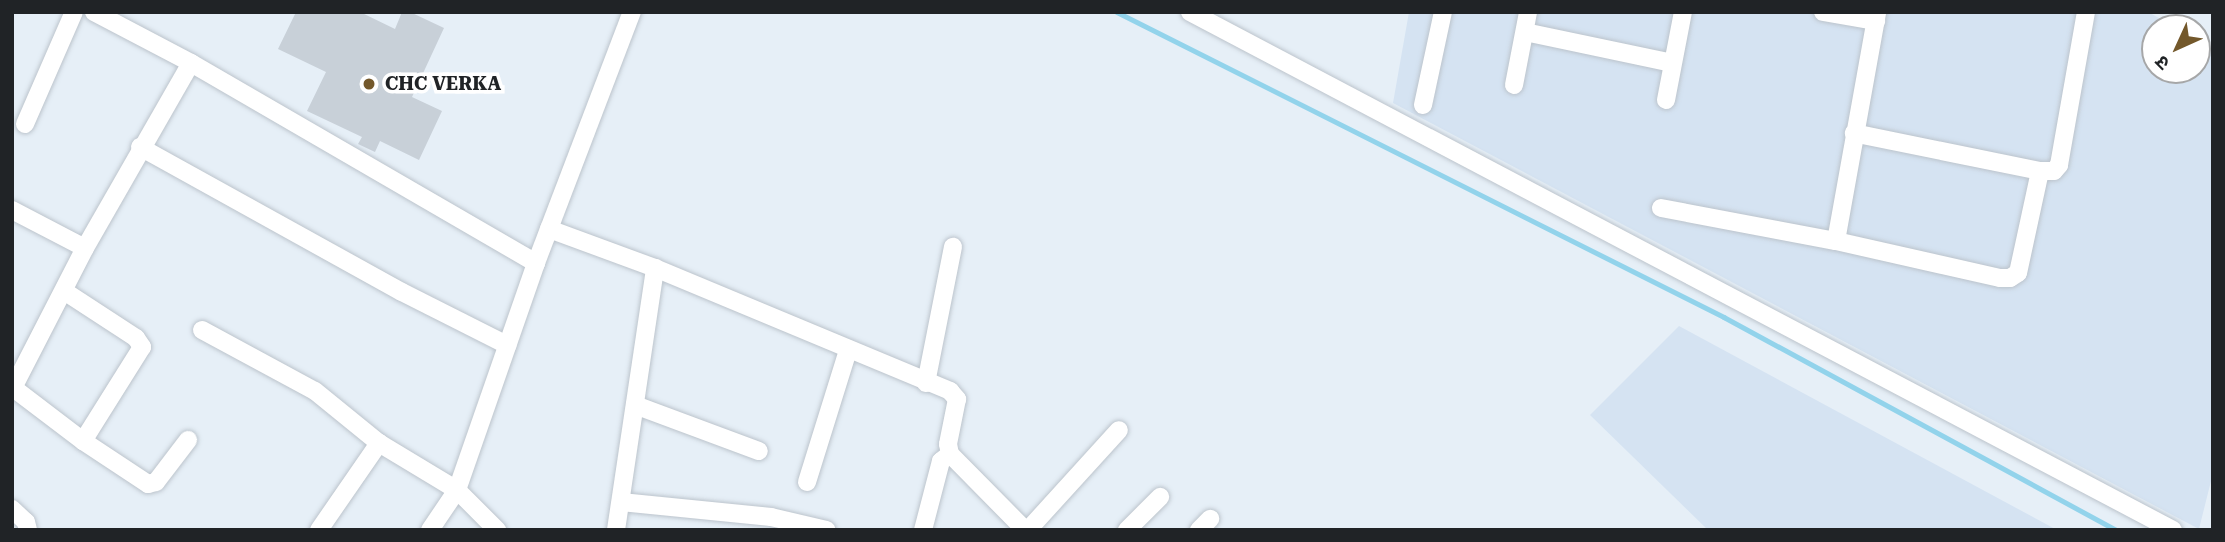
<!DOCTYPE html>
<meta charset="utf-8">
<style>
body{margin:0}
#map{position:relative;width:2225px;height:542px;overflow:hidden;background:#e6eff7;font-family:"Roboto Serif","Noto Sans Devanagari",serif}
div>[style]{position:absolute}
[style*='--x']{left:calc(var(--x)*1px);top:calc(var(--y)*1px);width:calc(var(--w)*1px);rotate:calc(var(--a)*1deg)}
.built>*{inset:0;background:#d5e3f2}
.stream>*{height:4.5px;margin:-2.25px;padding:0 2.25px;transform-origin:2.25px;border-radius:2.25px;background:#92d3eb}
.building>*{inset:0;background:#c8d0d8}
.roads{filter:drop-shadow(0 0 2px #bcc4cc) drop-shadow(0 0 2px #bcc4cc)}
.minor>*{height:18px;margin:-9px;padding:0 9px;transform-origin:9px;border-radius:9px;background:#fff}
.dots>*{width:19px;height:19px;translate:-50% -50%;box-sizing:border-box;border:4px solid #fff;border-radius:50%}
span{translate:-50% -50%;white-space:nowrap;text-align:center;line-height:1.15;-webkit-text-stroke:7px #fff;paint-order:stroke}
.poi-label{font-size:19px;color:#202326;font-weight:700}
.left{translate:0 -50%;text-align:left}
.frame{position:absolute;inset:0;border:14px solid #202326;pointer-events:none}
.north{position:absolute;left:2141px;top:14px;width:70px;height:70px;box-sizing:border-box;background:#fff;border:2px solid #a6a7a8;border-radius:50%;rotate:225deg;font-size:19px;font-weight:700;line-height:28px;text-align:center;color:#202326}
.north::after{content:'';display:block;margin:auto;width:24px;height:32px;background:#73582b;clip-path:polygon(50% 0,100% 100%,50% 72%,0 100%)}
</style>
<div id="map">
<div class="built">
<div style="clip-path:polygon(1409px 12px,2148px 12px,2177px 28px,2155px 28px,2155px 70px,2197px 70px,2197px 38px,2213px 47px,2213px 473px,2199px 529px,1393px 103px)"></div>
<div style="clip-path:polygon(1679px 326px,2057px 530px,1708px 530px,1590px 415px)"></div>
</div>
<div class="stream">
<div style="--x:1117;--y:12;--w:679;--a:26.68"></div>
<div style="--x:1724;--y:317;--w:447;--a:28.5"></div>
</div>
<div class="building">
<div style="clip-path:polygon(296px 12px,360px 12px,395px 29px,402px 12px,410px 12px,444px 28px,412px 97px,442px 111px,419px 160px,380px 141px,375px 152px,358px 144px,362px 137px,307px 111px,326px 72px,278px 49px)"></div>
</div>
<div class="roads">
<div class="minor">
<div style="--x:94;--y:12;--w:110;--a:27.7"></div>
<div style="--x:191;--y:63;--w:399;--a:30.1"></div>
<div style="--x:1190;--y:12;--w:1111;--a:27.79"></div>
<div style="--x:1823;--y:12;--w:54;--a:9.6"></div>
<div style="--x:1525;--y:32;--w:150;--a:11.9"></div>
<div style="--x:1514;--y:85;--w:74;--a:-79.1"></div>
<div style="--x:1666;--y:100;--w:90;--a:-79.1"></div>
<div style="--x:1423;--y:105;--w:95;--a:-77.9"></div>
<div style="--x:25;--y:124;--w:122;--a:-66.4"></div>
<div style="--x:140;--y:147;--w:299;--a:29"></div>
<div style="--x:402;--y:292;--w:118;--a:26.8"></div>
<div style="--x:2040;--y:171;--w:14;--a:0"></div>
<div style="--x:2054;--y:171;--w:8;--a:-50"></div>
<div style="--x:2059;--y:165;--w:155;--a:-80"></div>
<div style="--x:1661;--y:208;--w:178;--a:10.7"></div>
<div style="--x:1836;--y:241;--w:168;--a:12.7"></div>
<div style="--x:2000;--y:278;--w:10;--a:0"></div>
<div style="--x:2010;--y:278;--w:9;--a:-32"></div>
<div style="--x:2018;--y:273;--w:104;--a:-77.8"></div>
<div style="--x:2040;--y:171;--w:190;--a:-168.5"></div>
<div style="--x:12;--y:210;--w:82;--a:27.5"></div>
<div style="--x:549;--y:229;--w:113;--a:20.2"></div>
<div style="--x:655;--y:268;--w:320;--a:22.6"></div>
<div style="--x:950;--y:391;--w:11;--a:49"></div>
<div style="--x:957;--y:399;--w:46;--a:101.3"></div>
<div style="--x:948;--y:444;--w:10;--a:79"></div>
<div style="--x:950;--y:454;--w:107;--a:45.4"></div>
<div style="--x:1836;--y:241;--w:233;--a:-79.8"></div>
<div style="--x:64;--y:291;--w:86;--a:33.1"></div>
<div style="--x:136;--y:338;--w:11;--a:56"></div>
<div style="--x:142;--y:347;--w:111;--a:122.1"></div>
<div style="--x:202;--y:330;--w:128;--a:28.4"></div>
<div style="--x:315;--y:391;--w:82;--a:39.1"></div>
<div style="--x:379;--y:443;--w:91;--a:31.1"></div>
<div style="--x:457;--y:490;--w:57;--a:45"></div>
<div style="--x:926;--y:383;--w:139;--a:-78.8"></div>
<div style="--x:12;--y:387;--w:89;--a:37.3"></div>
<div style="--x:83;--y:441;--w:78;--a:33.5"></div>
<div style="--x:148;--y:484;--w:8;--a:-14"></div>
<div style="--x:156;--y:482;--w:53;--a:-52.7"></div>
<div style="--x:13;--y:388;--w:157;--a:-62.8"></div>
<div style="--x:85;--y:248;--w:213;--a:-60.2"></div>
<div style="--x:635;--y:405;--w:132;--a:20.4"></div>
<div style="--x:807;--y:482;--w:138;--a:-72.7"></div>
<div style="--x:621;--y:502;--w:151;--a:5.7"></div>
<div style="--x:771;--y:517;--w:57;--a:13.1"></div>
<div style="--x:12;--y:509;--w:19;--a:43"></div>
<div style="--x:26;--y:522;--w:8;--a:76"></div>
<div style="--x:319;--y:530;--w:106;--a:-55.4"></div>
<div style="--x:430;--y:530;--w:48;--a:-56"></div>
<div style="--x:457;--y:490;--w:240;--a:-70.8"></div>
<div style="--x:536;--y:263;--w:269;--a:-69.1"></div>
<div style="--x:616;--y:530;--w:265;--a:-81.5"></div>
<div style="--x:923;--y:530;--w:71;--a:-75.4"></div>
<div style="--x:941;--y:461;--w:11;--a:-38"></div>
<div style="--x:1028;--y:530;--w:135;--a:-47.7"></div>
<div style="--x:1127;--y:530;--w:47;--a:-45"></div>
<div style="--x:1199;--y:530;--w:16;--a:-45"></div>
</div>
</div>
<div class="dots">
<div style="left:369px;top:84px;background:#73582b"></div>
</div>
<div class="poi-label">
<span class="left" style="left:385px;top:84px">CHC VERKA</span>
</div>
<div class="frame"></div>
<div class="north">उ</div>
</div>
